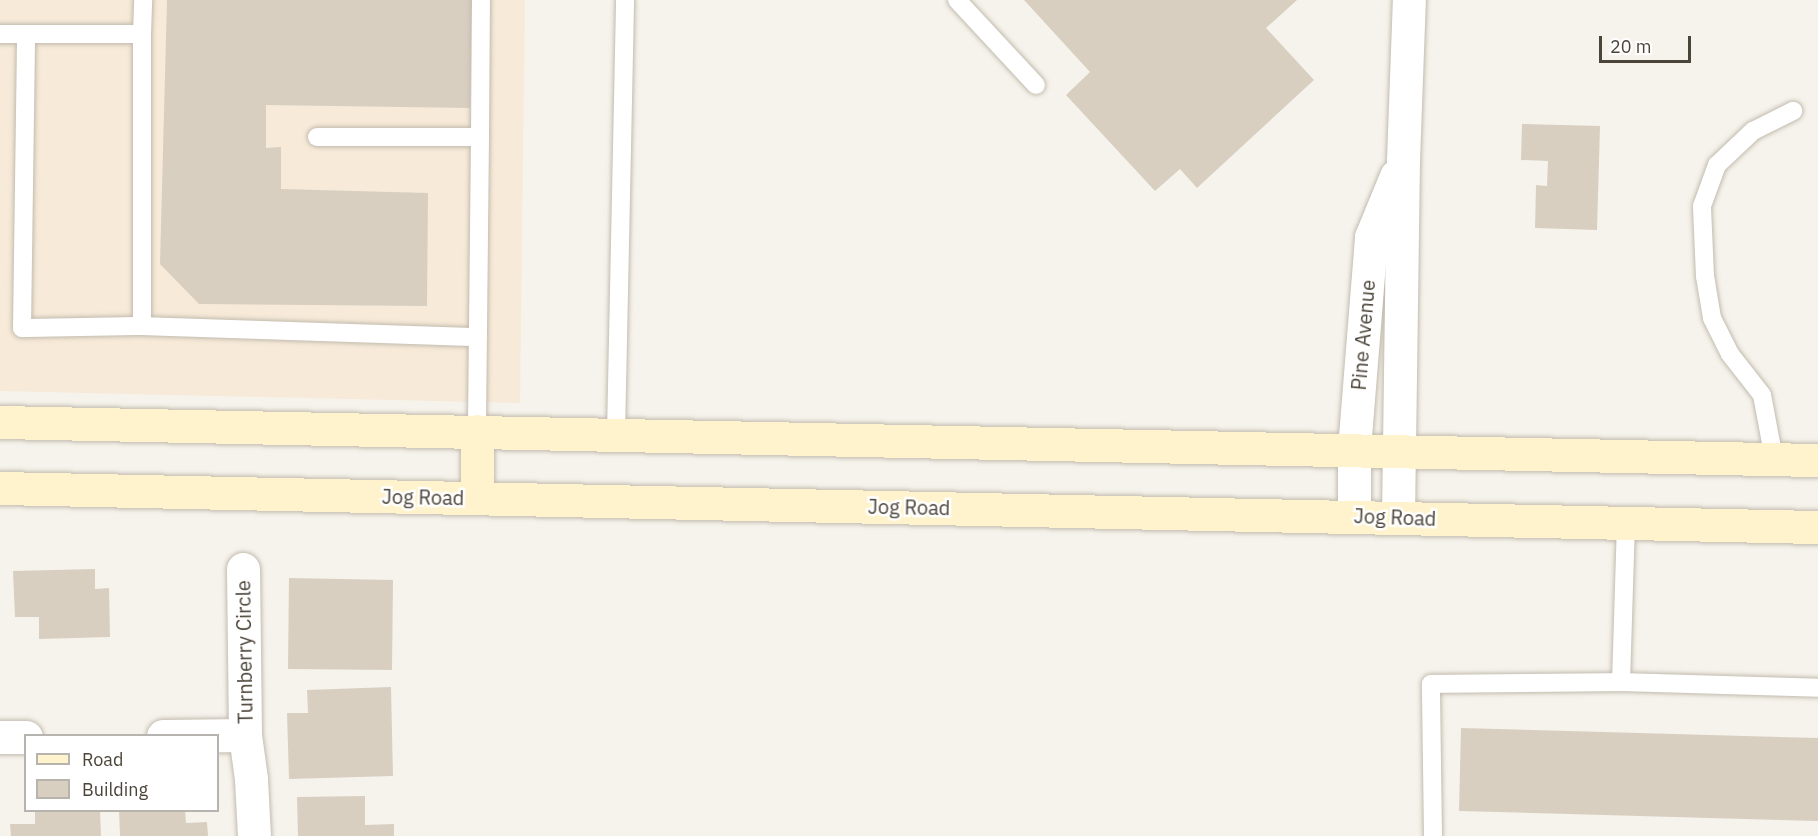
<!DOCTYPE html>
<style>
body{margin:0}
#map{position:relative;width:1818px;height:836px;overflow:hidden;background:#f6f3ec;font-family:"IBM Plex Sans",sans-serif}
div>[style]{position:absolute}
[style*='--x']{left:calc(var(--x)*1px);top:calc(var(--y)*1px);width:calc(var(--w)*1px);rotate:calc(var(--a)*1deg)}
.commercial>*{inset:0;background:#f7ead8}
.building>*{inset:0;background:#d8cfc1}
.roads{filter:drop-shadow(0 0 2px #c2bbae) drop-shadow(0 0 2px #c2bbae)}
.service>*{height:18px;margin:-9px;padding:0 9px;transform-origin:9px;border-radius:9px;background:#fff}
.minor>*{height:33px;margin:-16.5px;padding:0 16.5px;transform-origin:16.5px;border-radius:16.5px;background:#fff}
.secondary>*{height:33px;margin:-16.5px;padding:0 16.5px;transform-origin:16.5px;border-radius:16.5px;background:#fff3cd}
span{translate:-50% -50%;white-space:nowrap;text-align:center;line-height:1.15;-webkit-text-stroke:5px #fff;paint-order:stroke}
.street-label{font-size:20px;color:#4b4439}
.legend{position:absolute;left:24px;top:734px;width:195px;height:78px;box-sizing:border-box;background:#fff;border:2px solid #b7b4b0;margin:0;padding:8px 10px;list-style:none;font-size:18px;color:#4b4439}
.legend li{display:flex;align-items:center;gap:12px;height:30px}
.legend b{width:30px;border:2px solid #b7b4b0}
.scale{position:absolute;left:1599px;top:36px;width:92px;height:27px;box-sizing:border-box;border:3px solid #4b4439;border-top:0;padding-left:8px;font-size:18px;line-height:21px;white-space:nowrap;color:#4b4439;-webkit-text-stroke:4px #fff;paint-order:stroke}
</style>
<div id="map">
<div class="commercial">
<div style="clip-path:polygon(0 0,525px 0,520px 403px,0 391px)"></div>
</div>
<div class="building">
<div style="clip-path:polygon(167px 0,472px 0,470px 108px,266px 105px,266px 148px,281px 147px,281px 189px,428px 193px,427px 306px,199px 304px,160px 264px)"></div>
<div style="clip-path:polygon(1024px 0,1297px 0,1266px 28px,1314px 80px,1197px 188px,1180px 169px,1155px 191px,1066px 95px,1090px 72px)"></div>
<div style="clip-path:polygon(1522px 124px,1600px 126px,1597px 230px,1535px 228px,1536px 185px,1547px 186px,1548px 161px,1521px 160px)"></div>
<div style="clip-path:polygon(95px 569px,95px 589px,109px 588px,110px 637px,39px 639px,39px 617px,15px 617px,13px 571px)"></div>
<div style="clip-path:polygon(289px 578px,393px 580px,392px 670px,288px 669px)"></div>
<div style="clip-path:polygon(391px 687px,393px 776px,289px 779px,287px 713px,308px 713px,307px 690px)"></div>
<div style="clip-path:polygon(1461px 728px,1818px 738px,1818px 821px,1459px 811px)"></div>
<div style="clip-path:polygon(365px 796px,365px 825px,394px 824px,394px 836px,298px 836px,297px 797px)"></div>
<div style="clip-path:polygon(35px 810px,100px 810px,101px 836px,11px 836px,10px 824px,35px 824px)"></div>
<div style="clip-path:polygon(119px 810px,185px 810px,186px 823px,207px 822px,208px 836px,120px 836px)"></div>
</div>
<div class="roads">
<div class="service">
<div style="--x:957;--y:0;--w:116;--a:47.1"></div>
<div style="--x:0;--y:34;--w:142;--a:0"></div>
<div style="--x:142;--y:34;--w:292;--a:90"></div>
<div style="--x:142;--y:326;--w:120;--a:179"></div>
<div style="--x:22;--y:328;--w:294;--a:-89.2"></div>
<div style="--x:142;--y:34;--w:34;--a:-88"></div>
<div style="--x:317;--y:137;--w:163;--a:0"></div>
<div style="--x:480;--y:137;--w:294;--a:90.6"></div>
<div style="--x:480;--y:137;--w:137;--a:-89.6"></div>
<div style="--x:142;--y:326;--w:336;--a:1.9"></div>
<div style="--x:616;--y:434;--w:434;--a:-88.8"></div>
<div style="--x:1774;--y:459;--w:65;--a:-100.6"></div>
<div style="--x:1762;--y:395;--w:52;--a:-128"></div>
<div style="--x:1730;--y:354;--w:40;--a:-116.6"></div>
<div style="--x:1712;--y:318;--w:43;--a:-99.5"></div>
<div style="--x:1705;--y:276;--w:70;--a:-92.5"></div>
<div style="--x:1702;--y:206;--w:44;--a:-69.9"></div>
<div style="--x:1717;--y:165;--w:50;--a:-43.4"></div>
<div style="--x:1753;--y:131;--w:45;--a:-26.6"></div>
<div style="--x:1621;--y:682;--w:197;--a:1.7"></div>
<div style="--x:1433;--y:836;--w:152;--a:-90.8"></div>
<div style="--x:1431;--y:684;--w:190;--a:-0.6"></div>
<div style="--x:1621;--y:682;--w:159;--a:-88.2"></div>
</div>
<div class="minor">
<div style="--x:1354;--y:516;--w:67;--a:-90"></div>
<div style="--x:1354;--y:449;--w:213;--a:-85.4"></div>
<div style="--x:1371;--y:237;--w:66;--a:-67.7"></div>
<div style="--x:1398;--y:518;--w:358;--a:-89.2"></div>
<div style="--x:1403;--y:160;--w:160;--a:-87.9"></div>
<div style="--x:243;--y:569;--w:166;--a:89.3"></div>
<div style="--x:245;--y:735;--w:44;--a:82.2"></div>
<div style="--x:251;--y:779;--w:57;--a:87"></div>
<div style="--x:163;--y:736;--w:82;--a:-0.7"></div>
<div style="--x:0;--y:737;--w:26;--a:0"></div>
</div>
<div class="secondary">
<div style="--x:0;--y:422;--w:1818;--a:1.2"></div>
<div style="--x:477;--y:431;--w:67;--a:90"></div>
<div style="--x:0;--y:488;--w:1818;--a:1.23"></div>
</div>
</div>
<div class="street-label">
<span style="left:1363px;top:335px;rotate:-85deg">Pine Avenue</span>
<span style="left:423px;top:497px;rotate:1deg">Jog Road</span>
<span style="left:909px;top:507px;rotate:1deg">Jog Road</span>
<span style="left:1395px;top:517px;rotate:2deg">Jog Road</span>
<span style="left:244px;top:652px;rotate:-91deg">Turnberry Circle</span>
</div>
<ul class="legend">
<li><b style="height:8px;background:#fff3cd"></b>Road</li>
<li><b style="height:16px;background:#d8cfc1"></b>Building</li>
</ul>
<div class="scale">20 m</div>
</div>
